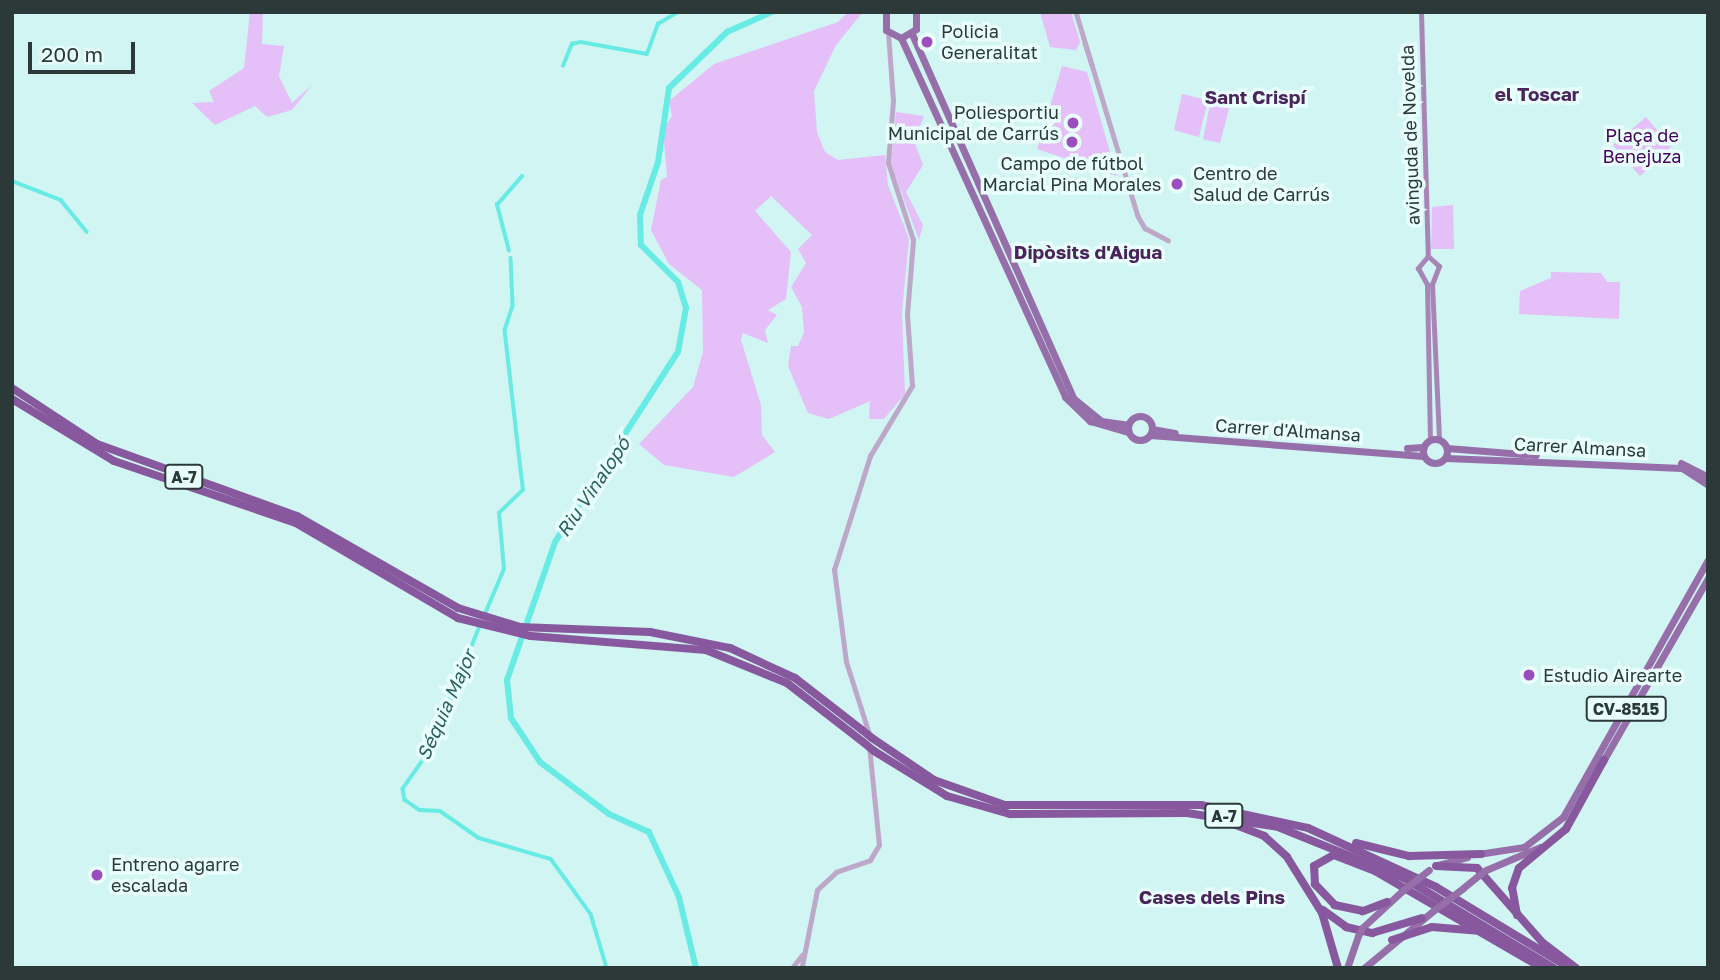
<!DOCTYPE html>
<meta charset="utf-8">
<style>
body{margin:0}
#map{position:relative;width:1720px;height:980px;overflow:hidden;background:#d0f5f2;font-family:"Golos Text",sans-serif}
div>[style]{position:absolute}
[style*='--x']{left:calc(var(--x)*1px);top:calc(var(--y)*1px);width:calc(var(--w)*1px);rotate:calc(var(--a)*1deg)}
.green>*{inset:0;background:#e5bff7}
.stream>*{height:2px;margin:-1px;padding:0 1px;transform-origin:1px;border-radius:1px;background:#68ebe4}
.canal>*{height:3.5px;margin:-1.75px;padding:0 1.75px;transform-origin:1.75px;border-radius:1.75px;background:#68ebe4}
.river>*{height:6px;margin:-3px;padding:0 3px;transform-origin:3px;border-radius:3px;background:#68ebe4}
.tertiary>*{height:4.5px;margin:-2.25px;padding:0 2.25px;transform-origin:2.25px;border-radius:2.25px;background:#bea8c9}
.secondary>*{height:5px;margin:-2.5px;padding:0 2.5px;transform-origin:2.5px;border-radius:2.5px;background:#a786b7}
.primary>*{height:7px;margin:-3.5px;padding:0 3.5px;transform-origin:3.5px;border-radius:3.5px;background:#966ea9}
.primary>.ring{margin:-3.5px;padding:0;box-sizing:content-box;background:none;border:7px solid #966ea9;border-radius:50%}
.motorway>*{height:8px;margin:-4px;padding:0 4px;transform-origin:4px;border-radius:4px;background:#87589d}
.primary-bridge>*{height:7px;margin:-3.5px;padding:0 3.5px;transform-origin:3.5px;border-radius:3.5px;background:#966ea9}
.motorway-bridge>*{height:8px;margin:-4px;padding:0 4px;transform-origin:4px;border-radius:4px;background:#87589d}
.dots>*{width:19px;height:19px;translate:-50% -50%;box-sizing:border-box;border:4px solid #e9fffd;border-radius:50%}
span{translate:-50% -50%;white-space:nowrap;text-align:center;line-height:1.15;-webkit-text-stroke:7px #e9fffd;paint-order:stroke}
.shield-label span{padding:2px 5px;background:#e9fffd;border:2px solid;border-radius:5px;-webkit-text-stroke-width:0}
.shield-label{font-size:16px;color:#2b3938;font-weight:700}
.poi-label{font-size:18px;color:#2b3938}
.left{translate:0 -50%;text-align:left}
.right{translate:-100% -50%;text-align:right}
.street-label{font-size:18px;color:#2b3938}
.park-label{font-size:18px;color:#44005c}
.neighbourhood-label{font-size:19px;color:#4a245b;font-weight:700}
.water-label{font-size:19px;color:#29605d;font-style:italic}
.frame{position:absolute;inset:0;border:14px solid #2b3938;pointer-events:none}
.scale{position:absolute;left:28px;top:42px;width:107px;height:32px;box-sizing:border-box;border:4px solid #2b3938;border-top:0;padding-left:9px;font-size:21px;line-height:24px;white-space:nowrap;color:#2b3938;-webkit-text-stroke:5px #e9fffd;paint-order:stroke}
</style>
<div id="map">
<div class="green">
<div style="clip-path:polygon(250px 12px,263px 12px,262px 44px,284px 46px,279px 76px,292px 103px,313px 84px,292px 110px,267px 117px,255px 106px,215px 125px,192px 103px,214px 102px,209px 91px,244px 68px)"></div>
<div style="clip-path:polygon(848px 12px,863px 12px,836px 45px,814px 91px,817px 132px,825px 152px,838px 160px,885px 155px,888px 185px,909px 239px,902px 312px,905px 394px,884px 419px,869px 419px,870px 401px,829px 419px,808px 413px,788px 366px,791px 346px,798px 346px,804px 332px,802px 307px,791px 287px,806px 263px,798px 249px,812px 235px,771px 196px,755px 211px,791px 252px,786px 299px,768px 310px,777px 315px,765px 330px,768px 343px,743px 333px,741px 340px,761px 405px,762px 435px,775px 452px,734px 477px,664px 465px,639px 444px,693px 387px,703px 352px,702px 290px,669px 264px,651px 230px,661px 180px,667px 177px,663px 130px,672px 116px,669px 101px,714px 64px,838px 22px)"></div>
<div style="clip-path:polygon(1040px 12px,1071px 12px,1080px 42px,1076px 50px,1050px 47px)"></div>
<div style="clip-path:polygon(1062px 66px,1087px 72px,1117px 176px,1037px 149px)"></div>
<div style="clip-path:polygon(1182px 94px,1208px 100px,1199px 137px,1174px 130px)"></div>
<div style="clip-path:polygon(1211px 100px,1230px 105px,1220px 143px,1203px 139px)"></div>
<div style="clip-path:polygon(896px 112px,924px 116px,914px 141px,923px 165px,906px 192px,923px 225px,919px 240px,891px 165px)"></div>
<div style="clip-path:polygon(1646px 117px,1671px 147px,1640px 176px,1613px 145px)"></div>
<div style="clip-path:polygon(1453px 205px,1454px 249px,1431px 249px,1432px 207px)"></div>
<div style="clip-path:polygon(1551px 272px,1601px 273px,1607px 282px,1620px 282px,1619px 319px,1519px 314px,1520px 291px,1551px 278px)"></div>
</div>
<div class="stream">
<div style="--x:1708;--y:902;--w:26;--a:90"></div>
</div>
<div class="canal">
<div style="--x:563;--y:66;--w:24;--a:-68"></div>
<div style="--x:572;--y:44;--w:9;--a:-13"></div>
<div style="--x:581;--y:42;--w:67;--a:10.3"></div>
<div style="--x:647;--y:54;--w:32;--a:-70"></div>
<div style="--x:658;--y:24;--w:23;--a:-31"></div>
<div style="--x:12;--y:181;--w:53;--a:21.2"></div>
<div style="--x:61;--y:200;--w:41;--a:50.9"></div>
<div style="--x:509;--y:251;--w:48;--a:-104.6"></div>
<div style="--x:497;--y:205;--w:38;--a:-49"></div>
<div style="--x:511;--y:258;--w:48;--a:87.6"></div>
<div style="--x:513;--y:306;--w:25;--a:108"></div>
<div style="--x:505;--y:330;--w:133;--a:83.5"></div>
<div style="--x:485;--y:614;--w:49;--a:-67.1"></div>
<div style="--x:504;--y:569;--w:56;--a:-95.1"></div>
<div style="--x:499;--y:513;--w:33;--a:-44"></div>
<div style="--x:523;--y:490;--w:26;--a:-97"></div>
<div style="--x:481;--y:624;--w:138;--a:112.1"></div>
<div style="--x:429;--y:752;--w:45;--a:125.1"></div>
<div style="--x:403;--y:789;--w:11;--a:80"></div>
<div style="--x:405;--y:800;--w:18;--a:34"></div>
<div style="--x:420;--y:810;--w:20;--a:3"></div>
<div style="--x:440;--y:811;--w:47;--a:34.7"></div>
<div style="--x:479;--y:838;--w:75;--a:16.3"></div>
<div style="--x:551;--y:859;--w:68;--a:54"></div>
<div style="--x:591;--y:914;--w:56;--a:73.5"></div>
</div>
<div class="river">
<div style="--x:696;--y:968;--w:73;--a:-103.5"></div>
<div style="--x:679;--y:897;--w:72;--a:-114.8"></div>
<div style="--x:649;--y:832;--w:44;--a:-155.8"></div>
<div style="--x:609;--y:814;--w:86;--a:-143"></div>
<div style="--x:540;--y:762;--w:53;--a:-123.4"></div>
<div style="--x:511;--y:718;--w:38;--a:-96"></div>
<div style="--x:507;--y:680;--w:146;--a:-70.8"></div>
<div style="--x:555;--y:542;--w:226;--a:-57.1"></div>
<div style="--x:678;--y:352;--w:45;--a:-79.7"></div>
<div style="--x:686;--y:308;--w:27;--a:-107"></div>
<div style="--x:678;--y:282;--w:52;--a:-135"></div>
<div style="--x:641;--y:245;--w:30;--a:-92"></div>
<div style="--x:640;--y:215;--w:56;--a:-71.2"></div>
<div style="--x:658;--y:162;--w:75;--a:-81.5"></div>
<div style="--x:669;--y:88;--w:81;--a:-44"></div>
<div style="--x:727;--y:32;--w:49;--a:-24"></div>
</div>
<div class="tertiary">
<div style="--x:1076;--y:12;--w:21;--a:73"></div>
<div style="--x:1082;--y:32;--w:192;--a:73.1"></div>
<div style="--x:1138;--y:216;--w:14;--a:60"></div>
<div style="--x:1145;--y:228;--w:26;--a:28"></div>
<div style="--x:1085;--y:43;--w:23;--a:72"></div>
<div style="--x:869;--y:734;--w:76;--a:-107.7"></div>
<div style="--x:846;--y:662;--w:93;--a:-97.4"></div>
<div style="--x:834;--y:570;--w:120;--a:-72.5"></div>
<div style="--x:870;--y:456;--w:82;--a:-59"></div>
<div style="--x:912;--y:386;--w:71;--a:-94"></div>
<div style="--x:907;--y:315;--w:75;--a:-85.4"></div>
<div style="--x:913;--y:240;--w:81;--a:-108"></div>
<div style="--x:888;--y:163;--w:62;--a:-85.4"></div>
<div style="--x:893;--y:101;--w:68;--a:-94.2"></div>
<div style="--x:802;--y:966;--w:77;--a:-78.8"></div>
<div style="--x:817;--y:890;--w:26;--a:-43"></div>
<div style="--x:836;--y:872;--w:36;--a:-19"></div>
<div style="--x:870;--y:860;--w:17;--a:-59"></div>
<div style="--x:879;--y:845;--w:99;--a:-95.8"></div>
<div style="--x:792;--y:968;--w:16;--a:-52"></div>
</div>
<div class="secondary">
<div style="--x:1421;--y:12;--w:244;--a:88.4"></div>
<div style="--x:1428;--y:256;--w:15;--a:42"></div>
<div style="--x:1439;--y:266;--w:19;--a:111"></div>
<div style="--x:1432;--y:284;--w:156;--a:87.4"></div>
<div style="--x:1428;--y:256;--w:16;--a:130"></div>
<div style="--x:1418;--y:268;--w:18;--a:61"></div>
<div style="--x:1427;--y:284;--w:156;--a:88.9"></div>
</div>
<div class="primary">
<div style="--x:886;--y:12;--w:18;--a:90"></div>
<div style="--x:886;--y:30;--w:17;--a:28"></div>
<div style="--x:901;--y:38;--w:17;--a:-31"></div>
<div style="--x:916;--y:29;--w:17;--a:-90"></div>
<div style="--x:912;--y:34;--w:398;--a:66.1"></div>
<div style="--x:1073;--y:398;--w:36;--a:39"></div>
<div style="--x:1101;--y:421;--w:27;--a:8"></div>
<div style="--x:901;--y:38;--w:395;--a:65.4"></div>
<div style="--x:1065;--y:397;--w:35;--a:44"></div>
<div style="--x:1090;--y:421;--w:40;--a:16"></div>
<div class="ring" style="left:1128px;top:416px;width:17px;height:17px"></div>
<div style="--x:1152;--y:429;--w:23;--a:10"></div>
<div style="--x:1150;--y:435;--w:274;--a:4.4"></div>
<div class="ring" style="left:1423px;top:439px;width:17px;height:17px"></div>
<div style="--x:1407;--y:448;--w:16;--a:-4"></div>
<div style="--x:1447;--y:448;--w:89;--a:4.5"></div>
<div style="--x:1446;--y:458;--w:236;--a:2.4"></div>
<div style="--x:1682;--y:468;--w:31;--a:33"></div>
<div style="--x:1681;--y:463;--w:30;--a:27"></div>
<div style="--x:1602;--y:763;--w:213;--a:-60.2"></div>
<div style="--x:1478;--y:854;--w:47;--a:-8.7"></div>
<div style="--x:1524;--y:847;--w:49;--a:-37.6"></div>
<div style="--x:1563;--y:817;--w:295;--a:-60.6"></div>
<div style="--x:1438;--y:865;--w:30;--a:-15"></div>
<div style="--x:1486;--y:870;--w:59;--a:-23.1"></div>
<div style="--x:1463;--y:888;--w:21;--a:-39"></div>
<div style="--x:1362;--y:928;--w:54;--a:-42.8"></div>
<div style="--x:1347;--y:968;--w:34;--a:-71"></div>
<div style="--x:1364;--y:968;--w:91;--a:-39.6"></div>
</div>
<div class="motorway">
<div style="--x:12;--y:388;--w:102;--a:33.4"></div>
<div style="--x:97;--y:444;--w:213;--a:19.8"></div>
<div style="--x:297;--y:516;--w:185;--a:29.7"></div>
<div style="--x:458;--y:608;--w:65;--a:17"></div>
<div style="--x:520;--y:627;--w:130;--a:2.2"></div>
<div style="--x:650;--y:632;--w:82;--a:11.3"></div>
<div style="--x:730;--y:648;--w:72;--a:24.8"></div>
<div style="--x:795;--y:678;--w:85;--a:37.8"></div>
<div style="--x:12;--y:399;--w:119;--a:31.3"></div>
<div style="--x:114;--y:461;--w:192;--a:18.8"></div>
<div style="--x:296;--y:523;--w:188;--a:30.4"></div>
<div style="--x:458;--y:618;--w:75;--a:13.9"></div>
<div style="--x:531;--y:636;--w:176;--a:4.6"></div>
<div style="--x:706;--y:650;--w:87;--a:22.2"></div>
<div style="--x:787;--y:683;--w:96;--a:37.8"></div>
<div style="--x:872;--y:738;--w:75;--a:34.1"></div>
<div style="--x:934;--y:780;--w:75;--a:19.4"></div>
<div style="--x:1005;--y:805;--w:196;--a:0"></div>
<div style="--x:1201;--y:805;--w:109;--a:12.1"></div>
<div style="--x:1308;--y:828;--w:141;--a:24.7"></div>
<div style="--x:1436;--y:887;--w:157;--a:31.2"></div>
<div style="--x:874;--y:751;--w:86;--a:31.7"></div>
<div style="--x:947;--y:796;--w:66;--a:15.9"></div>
<div style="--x:1010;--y:814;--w:177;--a:-0.3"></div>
<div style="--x:1187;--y:813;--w:92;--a:8.7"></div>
<div style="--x:1278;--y:827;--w:136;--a:22"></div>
<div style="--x:1404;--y:878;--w:175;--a:31"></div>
<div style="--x:1228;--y:822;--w:39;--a:21"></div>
<div style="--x:1264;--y:836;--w:31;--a:42"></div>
<div style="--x:1287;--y:857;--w:66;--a:58"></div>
<div style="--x:1322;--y:913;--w:57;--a:73.8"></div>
<div style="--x:1356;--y:843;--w:55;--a:13.8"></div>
<div style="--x:1409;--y:856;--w:72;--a:-1.6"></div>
<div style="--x:1436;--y:866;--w:41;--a:2.8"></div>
<div style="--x:1477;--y:868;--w:100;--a:48.7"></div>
<div style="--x:1543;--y:943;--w:41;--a:37.1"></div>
<div style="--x:1387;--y:902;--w:26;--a:159"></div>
<div style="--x:1363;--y:911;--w:29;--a:-168"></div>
<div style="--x:1335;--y:905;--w:29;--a:-134"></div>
<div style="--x:1315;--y:884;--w:18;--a:-93"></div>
<div style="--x:1314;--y:866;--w:23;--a:-29"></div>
<div style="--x:1334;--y:855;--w:44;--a:21.3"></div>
<div style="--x:1375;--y:871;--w:193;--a:30.1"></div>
<div style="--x:1323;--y:910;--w:29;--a:36"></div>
<div style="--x:1346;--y:927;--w:27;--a:13"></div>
<div style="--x:1372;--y:933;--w:52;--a:-16.7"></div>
<div style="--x:1517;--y:915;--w:27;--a:-100"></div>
<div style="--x:1512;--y:888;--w:21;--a:-71"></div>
<div style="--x:1519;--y:868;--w:61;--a:-39.7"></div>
<div style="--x:1566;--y:829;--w:79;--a:-61.2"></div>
<div style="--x:1392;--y:940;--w:42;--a:-18"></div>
<div style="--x:1432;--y:927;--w:49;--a:4.7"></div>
</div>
<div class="primary-bridge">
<div style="--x:1479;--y:875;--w:9;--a:-36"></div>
<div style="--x:1402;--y:891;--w:34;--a:-38"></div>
<div style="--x:1434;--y:910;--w:36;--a:-37"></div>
<div style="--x:1358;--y:936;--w:9;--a:-63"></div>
</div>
<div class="motorway-bridge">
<div style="--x:862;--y:730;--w:13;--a:39"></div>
<div style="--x:863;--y:742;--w:14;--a:39"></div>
</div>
<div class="dots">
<div style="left:927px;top:42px;background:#9c4dbe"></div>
<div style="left:1073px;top:123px;background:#9c4dbe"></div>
<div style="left:1072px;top:142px;background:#9c4dbe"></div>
<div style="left:1177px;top:184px;background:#9c4dbe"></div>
<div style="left:1529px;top:675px;background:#9c4dbe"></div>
<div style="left:97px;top:875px;background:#9c4dbe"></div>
</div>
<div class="shield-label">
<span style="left:184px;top:477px">A-7</span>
<span style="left:1626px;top:709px">CV-8515</span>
<span style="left:1224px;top:816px">A-7</span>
</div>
<div class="poi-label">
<span class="left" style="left:941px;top:42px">Policia<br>Generalitat</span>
<span class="right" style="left:1059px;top:123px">Poliesportiu<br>Municipal de Carrús</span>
<span style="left:1072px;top:174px">Campo de fútbol<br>Marcial Pina Morales</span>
<span class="left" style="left:1193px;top:184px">Centro de<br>Salud de Carrús</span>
<span class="left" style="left:1543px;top:675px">Estudio Airearte</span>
<span class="left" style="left:111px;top:875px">Entreno agarre<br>escalada</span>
</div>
<div class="street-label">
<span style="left:1410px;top:135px;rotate:-92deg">avinguda de Novelda</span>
<span style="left:1288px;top:430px;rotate:4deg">Carrer d'Almansa</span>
<span style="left:1580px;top:447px;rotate:3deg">Carrer Almansa</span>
</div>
<div class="park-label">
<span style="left:1642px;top:146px">Plaça de<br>Benejuza</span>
</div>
<div class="neighbourhood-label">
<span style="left:1537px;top:94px">el Toscar</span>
<span style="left:1255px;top:97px">Sant Crispí</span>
<span style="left:1088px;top:252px">Dipòsits d'Aigua</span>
<span style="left:1212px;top:897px">Cases dels Pins</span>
</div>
<div class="water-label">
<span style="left:593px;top:487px;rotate:-56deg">Riu Vinalopó</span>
<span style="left:446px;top:705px;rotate:-66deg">Séquia Major</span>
</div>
<div class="frame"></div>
<div class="scale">200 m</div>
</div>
